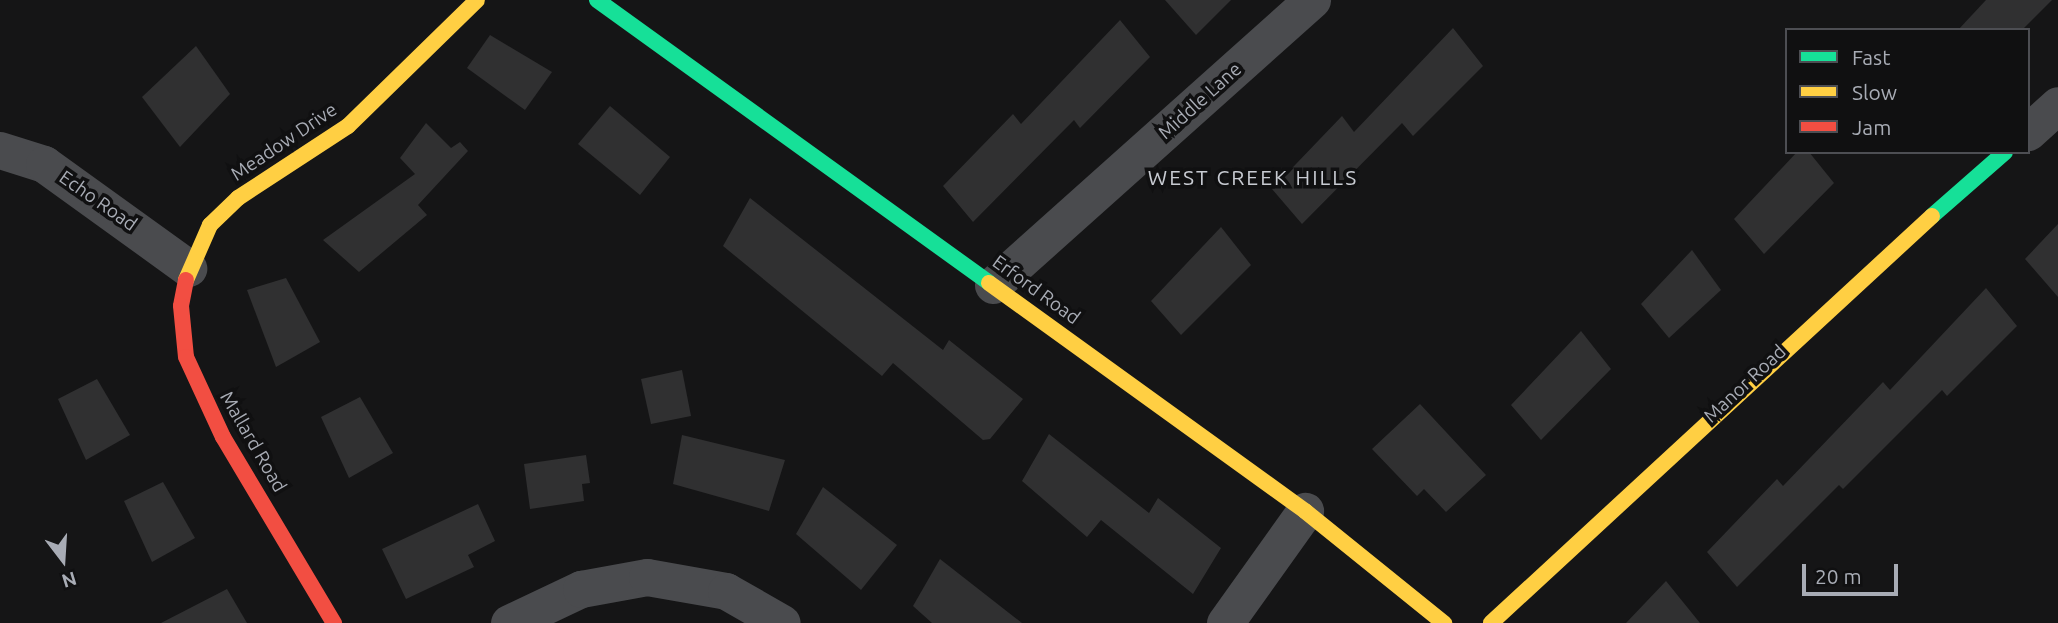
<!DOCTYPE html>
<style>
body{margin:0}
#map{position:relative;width:2058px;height:623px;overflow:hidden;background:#151516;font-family:Ubuntu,sans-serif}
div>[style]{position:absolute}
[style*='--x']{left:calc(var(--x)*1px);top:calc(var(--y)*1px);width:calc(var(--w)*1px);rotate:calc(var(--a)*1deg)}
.building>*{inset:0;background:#303031}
.street>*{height:37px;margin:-18.5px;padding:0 18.5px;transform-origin:18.5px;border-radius:18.5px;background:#4a4b4e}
.fast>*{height:16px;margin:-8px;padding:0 8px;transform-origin:8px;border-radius:8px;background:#16e098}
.slow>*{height:16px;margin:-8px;padding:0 8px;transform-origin:8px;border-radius:8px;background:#ffcf43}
.jam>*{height:16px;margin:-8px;padding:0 8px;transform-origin:8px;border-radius:8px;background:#f24e42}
span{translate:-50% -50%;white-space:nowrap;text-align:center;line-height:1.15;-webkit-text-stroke:7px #101011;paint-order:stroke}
.street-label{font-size:19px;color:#a8acb5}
.neighbourhood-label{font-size:21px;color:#c8cbd2;letter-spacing:2px}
.legend{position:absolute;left:1785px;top:28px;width:245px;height:126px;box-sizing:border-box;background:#101011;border:2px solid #4d4e53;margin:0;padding:9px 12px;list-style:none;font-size:21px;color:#a8acb5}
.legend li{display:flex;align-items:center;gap:14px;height:35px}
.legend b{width:35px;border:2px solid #4d4e53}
.north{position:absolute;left:28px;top:525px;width:70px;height:70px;-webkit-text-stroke:5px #101011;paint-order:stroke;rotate:163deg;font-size:19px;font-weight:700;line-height:28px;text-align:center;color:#a8acb5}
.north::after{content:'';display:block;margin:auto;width:24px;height:32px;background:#a8acb5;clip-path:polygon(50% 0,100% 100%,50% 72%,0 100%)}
.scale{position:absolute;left:1802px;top:564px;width:96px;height:32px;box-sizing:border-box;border:4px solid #a8acb5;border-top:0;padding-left:9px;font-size:21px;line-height:24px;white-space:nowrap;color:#a8acb5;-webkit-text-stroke:5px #101011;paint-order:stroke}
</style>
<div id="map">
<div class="building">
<div style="clip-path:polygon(1165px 0,1231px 0,1196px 35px)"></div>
<div style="clip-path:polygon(1986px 0,2052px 0,2022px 30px,1958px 30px)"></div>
<div style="clip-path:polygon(1120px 20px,1150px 57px,1080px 128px,1074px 120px,973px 222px,943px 186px,1013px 114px,1021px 124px)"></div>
<div style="clip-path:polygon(1453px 28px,1483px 66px,1413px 136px,1402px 123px,1302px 224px,1272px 189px,1342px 116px,1354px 132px)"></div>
<div style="clip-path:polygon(490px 35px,552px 72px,525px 110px,467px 68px)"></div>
<div style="clip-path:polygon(196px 46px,230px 94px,180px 147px,142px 97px)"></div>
<div style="clip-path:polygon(610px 106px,670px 157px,640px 195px,578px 144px)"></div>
<div style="clip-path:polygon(426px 123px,451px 148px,460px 142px,468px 151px,418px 205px,427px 215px,359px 272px,323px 240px,415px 174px,400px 158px)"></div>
<div style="clip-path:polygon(1797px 152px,1809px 152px,1834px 183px,1764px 254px,1734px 219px)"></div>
<div style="clip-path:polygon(750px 198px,943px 350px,949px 340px,1023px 399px,990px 439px,983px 440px,893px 363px,882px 376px,723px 246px)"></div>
<div style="clip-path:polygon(2058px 224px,2058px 297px,2025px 259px)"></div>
<div style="clip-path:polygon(1221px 227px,1251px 265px,1181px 335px,1151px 301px)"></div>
<div style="clip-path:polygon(1692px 250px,1721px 290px,1669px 338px,1641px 304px)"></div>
<div style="clip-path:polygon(286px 278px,320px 342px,276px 367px,247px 290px)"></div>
<div style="clip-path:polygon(1986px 288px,2017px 326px,1947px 396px,1942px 390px,1843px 489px,1839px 485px,1737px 587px,1707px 552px,1777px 479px,1783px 486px,1883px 382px,1890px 390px)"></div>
<div style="clip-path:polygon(1581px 331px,1611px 369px,1541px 440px,1511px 405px)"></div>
<div style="clip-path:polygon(682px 370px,691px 416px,651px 424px,641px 379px)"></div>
<div style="clip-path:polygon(97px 379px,130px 435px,86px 460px,58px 399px)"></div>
<div style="clip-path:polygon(360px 397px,393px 453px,349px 478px,321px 417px)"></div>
<div style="clip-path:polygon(1420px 404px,1486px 475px,1446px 512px,1424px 489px,1417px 496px,1372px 449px)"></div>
<div style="clip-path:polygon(1049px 434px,1149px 513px,1158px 498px,1221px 548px,1193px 594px,1101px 520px,1087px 537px,1022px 481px)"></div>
<div style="clip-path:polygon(682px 435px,785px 460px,769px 511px,673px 484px)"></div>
<div style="clip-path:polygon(586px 455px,590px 483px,582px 484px,584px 501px,530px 509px,524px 464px)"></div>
<div style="clip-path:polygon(163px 482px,195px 538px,152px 562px,124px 501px)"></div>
<div style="clip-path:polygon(823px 487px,897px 545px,861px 590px,796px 534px)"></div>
<div style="clip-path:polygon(478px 504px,495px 541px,468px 555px,474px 567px,406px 599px,382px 549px)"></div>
<div style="clip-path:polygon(940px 559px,1022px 623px,932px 623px,913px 606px)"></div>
<div style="clip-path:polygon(1666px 581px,1700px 623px,1626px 623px)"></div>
<div style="clip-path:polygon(227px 589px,247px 623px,161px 623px)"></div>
</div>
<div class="street">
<div style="--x:2028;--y:132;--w:40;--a:-42"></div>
<div style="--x:0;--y:150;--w:46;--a:17.7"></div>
<div style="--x:44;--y:164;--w:178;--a:35.8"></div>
<div style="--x:993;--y:285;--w:428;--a:-41.8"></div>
<div style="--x:509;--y:623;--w:80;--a:-25.3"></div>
<div style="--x:581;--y:589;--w:67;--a:-10.3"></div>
<div style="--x:647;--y:577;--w:80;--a:10"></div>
<div style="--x:726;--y:591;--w:64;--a:29.7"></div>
<div style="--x:1225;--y:623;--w:138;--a:-54.5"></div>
</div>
<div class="fast">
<div style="--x:597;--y:0;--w:483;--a:35.8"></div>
<div style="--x:1932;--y:216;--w:97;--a:-41.2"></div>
</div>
<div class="slow">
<div style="--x:186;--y:280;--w:60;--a:-66.4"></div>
<div style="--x:210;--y:225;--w:39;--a:-44"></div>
<div style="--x:238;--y:198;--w:131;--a:-33.2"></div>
<div style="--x:348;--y:126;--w:180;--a:-44.3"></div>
<div style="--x:989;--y:283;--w:390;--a:35.8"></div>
<div style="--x:1305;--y:511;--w:179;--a:38.9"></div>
<div style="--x:1491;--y:623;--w:600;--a:-42.7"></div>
</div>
<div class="jam">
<div style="--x:186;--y:280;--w:26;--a:101"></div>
<div style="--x:181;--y:306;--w:51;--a:84.4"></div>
<div style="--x:186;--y:357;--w:88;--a:65.2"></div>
<div style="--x:223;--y:437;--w:217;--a:59.2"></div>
</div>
<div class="street-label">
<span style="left:1200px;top:101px;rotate:-42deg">Middle Lane</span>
<span style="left:284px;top:142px;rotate:-34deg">Meadow Drive</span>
<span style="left:98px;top:201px;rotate:35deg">Echo Road</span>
<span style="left:1036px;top:290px;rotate:36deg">Erford Road</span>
<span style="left:1745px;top:384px;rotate:-43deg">Manor Road</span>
<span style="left:253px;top:442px;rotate:60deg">Mallard Road</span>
</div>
<div class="neighbourhood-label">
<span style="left:1253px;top:177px">WEST CREEK HILLS</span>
</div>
<ul class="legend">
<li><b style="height:9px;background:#16e098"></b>Fast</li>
<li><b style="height:9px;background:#ffcf43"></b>Slow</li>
<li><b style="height:9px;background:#f24e42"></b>Jam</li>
</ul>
<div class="north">N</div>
<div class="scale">20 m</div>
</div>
